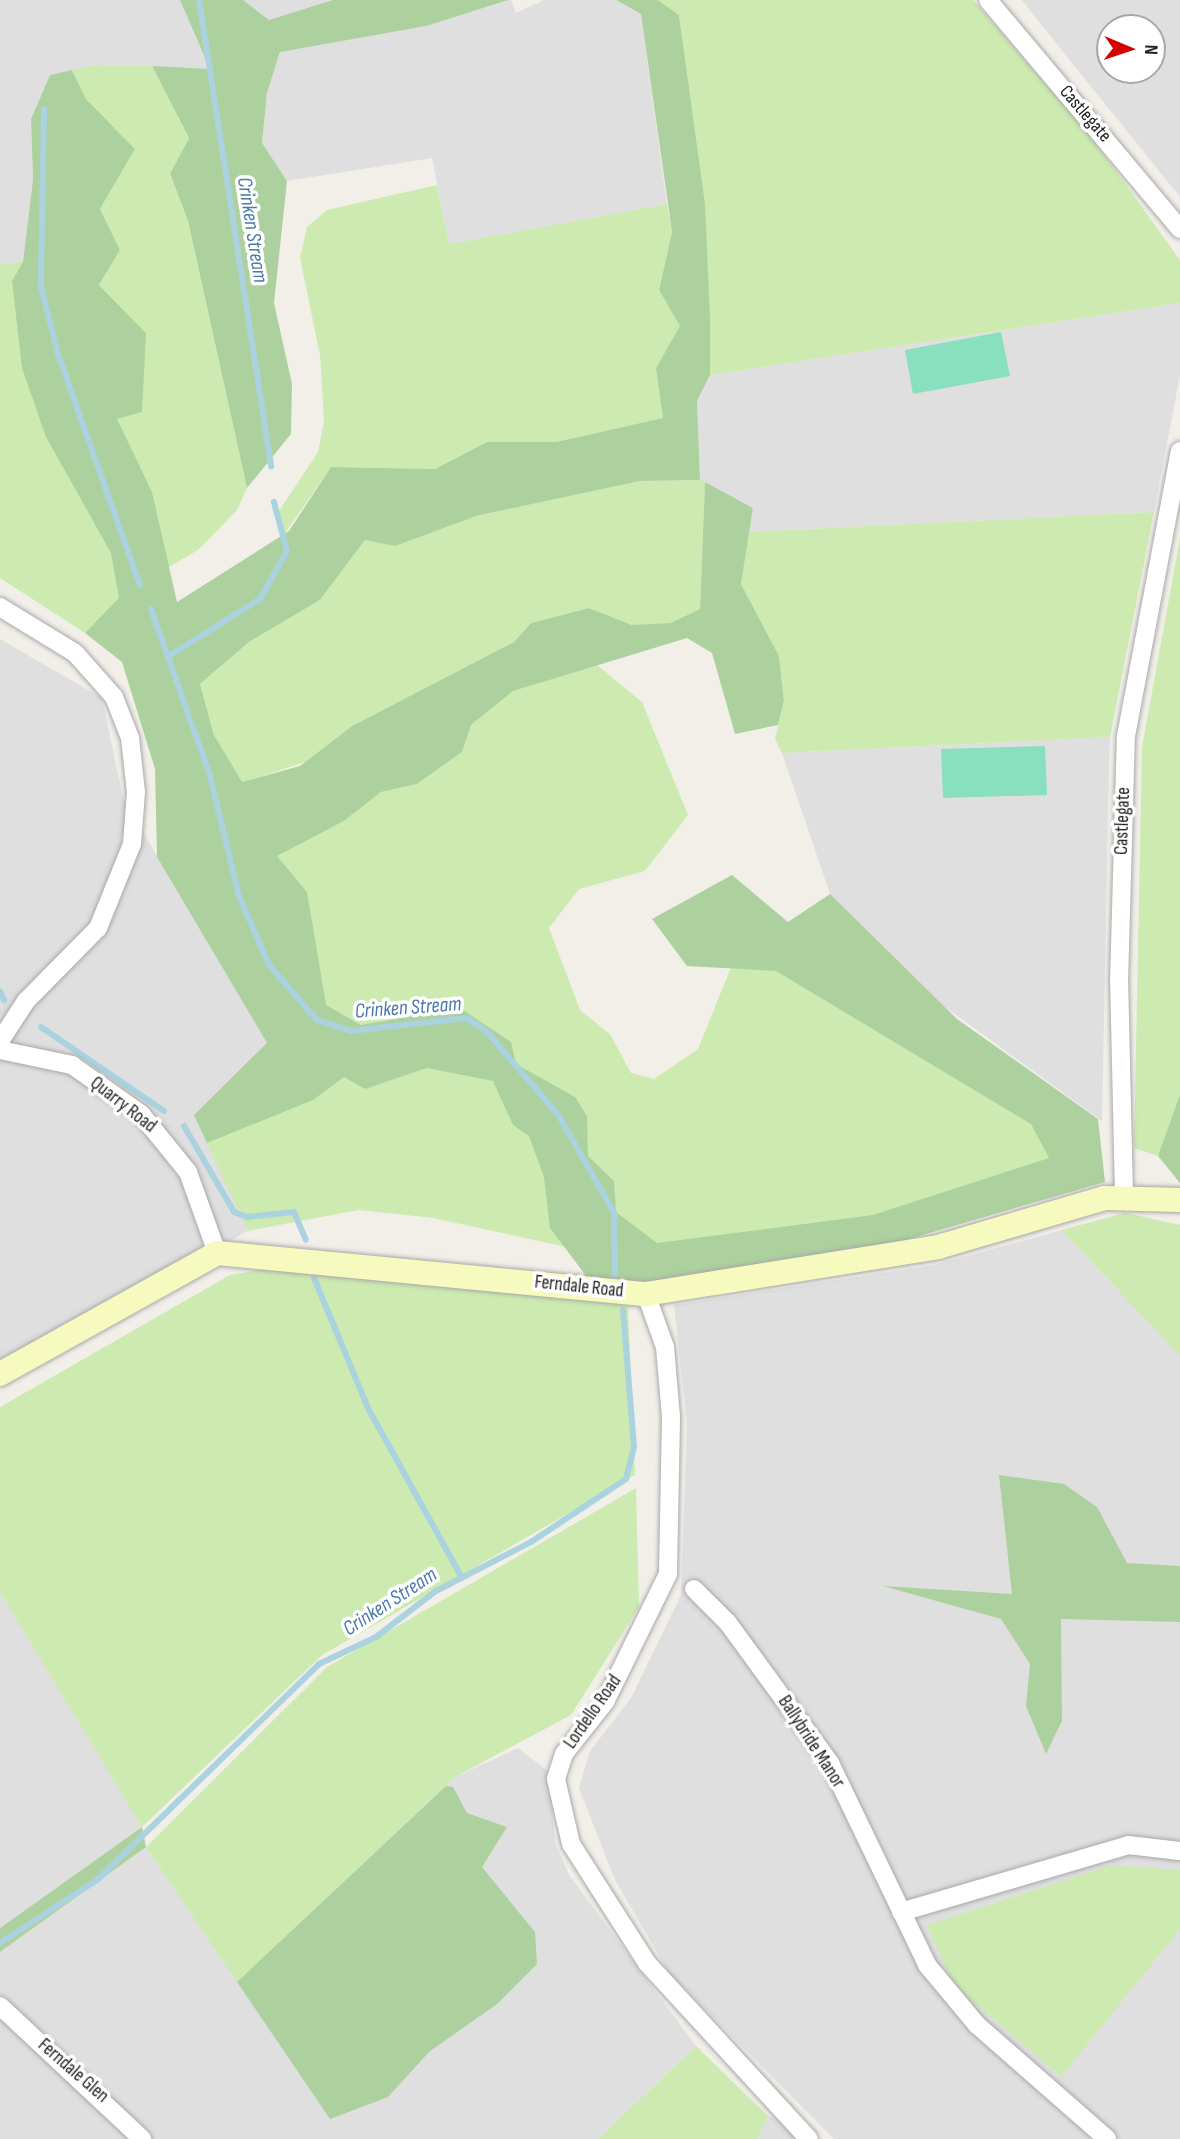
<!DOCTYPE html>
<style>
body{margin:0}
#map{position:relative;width:1180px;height:2139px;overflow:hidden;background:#f2efe9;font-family:"Sofia Sans Condensed",sans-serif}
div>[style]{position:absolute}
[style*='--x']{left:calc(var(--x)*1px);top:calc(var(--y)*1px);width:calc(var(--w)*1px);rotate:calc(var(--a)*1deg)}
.residential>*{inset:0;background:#e0dfdf}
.grass>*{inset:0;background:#cdebb0}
.forest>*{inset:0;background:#add19e}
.pitch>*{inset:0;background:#88e0be}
.stream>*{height:6px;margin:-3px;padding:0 3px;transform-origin:3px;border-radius:3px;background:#aad3df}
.roads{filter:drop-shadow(0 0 2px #a9a9a9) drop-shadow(0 0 2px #a9a9a9)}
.street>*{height:18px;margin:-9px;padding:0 9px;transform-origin:9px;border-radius:9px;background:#fff}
.secondary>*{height:24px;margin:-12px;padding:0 12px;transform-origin:12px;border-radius:12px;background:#f7fabf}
span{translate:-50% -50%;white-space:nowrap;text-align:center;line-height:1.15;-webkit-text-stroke:7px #fff;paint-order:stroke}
.street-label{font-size:19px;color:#222}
.water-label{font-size:21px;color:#4a7aab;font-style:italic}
.north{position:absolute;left:1096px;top:14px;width:70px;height:70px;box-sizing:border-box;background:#fff;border:2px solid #a7a7a7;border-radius:50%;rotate:92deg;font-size:19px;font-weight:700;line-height:28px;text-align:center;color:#222}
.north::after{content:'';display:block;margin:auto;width:24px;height:32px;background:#d40000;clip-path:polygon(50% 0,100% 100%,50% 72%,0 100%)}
</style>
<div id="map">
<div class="residential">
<div style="clip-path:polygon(0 0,511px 0,516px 13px,544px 0,616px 0,641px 14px,667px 204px,449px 244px,432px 158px,287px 181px,262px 144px,267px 93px,280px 53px,211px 69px,97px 65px,50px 75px,31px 119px,33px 179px,23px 262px,0 264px)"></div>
<div style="clip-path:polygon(evenodd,1022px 0,1180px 0,1180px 197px,1035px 17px,1022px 0,1110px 28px,1152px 28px,1152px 70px,1110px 70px,1110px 28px)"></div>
<div style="clip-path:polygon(1180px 303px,1180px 375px,1154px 512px,749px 532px,753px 508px,700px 480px,697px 401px,710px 375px)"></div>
<div style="clip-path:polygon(0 639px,102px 698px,123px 798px,267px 1043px,217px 1136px,248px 1231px,0 1365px)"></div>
<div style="clip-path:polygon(1110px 737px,1109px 764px,1102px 1121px,912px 983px,845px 916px,830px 894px,782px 753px)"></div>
<div style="clip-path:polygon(1125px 1213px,1180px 1225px,1180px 2139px,834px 2139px,669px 1973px,615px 1880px,579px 1788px,590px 1751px,631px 1698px,681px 1595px,687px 1424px,674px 1305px,934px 1265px)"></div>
<div style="clip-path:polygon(0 1573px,142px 1827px,0 1928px)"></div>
<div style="clip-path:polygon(518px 1748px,549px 1772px,555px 1842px,569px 1875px,696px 2046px,598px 2139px,0 2139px,0 1952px,146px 1847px,237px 1981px,455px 1777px)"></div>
<div style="clip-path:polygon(768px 2116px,782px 2119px,801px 2139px,757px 2139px)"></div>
</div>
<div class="grass">
<div style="clip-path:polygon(658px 0,973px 0,1092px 138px,1180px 260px,1180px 303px,710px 375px,705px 203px,679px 15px)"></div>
<div style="clip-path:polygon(97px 65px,152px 66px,189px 138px,170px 175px,188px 221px,247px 488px,237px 510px,198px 550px,167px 568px,117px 418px,146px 333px,99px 285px,120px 250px,100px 209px,135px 149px,86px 99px,72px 70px)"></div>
<div style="clip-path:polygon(437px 185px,449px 244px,667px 204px,672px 232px,659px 290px,681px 326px,656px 368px,664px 418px,556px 442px,487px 442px,435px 469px,331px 467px,283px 536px,277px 514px,318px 452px,324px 421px,320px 355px,300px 258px,307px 227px,327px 210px)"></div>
<div style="clip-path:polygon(23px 262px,136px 586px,85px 633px,0 578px,0 264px)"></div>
<div style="clip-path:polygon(700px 480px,705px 482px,700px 609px,671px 624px,632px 625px,589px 608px,531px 623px,514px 642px,352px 726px,305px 762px,241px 783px,214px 735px,200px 684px,249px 642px,320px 600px,365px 540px,640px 481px)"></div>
<div style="clip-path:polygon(1154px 512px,1110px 737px,782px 753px,775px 739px,784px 701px,779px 656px,741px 584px,749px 532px)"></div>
<div style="clip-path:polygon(1180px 538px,1180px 1113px,1158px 1156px,1134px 1148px,1142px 747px)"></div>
<div style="clip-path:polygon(596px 664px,642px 702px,688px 815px,645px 871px,579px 889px,549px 928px,580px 1010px,610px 1034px,631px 1073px,654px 1079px,698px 1049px,736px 955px,860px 991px,1102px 1178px,649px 1265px,433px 1218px,359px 1210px,248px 1231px,207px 1143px,334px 1052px,276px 856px,344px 821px,381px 792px,417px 784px,462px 752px,471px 725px,513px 691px)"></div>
<div style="clip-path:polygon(1125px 1213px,1180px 1225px,1180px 1356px,1062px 1230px)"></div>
<div style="clip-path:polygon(283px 1266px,628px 1303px,635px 1475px,322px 1655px,142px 1827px,0 1592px,0 1407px,230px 1275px)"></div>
<div style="clip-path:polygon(636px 1488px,639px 1607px,571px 1715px,455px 1777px,237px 1982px,146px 1847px,327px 1667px)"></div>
<div style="clip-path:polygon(1112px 1865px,1180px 1870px,1180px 1929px,1061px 2077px,954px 1985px,927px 1925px)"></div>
<div style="clip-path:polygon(696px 2046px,768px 2116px,757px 2139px,598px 2139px)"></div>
</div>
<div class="forest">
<div style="clip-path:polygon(180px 0,243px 0,269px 20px,333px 0,508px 0,426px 26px,280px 52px,267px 93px,262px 143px,287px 181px,274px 303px,292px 384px,291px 434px,247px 488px,188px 221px,170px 174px,189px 138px,152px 66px,210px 69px)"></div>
<div style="clip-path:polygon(616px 0,658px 0,679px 15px,705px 203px,710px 317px,710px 375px,697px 401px,700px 480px,640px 481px,476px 516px,395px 546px,365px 540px,320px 600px,249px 642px,200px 684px,214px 735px,242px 782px,300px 766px,352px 726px,514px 642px,531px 623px,589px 608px,632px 625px,671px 623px,700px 609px,705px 482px,753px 508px,741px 584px,779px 656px,784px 701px,778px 725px,735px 734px,712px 653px,687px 638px,513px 691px,471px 725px,462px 752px,417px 784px,381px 792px,344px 821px,277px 856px,307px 892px,326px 1005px,361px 1025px,460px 1008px,511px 1042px,516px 1064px,575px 1097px,587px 1116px,588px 1156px,614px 1181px,616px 1212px,657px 1243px,873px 1215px,1049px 1158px,1031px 1124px,776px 971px,687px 966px,652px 919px,732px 875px,788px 922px,830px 894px,957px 1019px,1098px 1119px,1105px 1182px,847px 1257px,656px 1283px,590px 1281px,550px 1228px,544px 1177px,529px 1136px,513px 1125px,493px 1081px,427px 1068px,365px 1089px,344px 1077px,313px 1100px,207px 1143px,194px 1115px,267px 1043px,157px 857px,155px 769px,122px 662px,85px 633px,119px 598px,111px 553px,46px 437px,22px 368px,12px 281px,23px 262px,33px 179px,31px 119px,50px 75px,72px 70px,86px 99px,135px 149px,100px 209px,120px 250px,99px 285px,146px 333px,142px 412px,117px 419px,152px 492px,177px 602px,289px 531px,331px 467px,435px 469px,487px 442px,556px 442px,663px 418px,656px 368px,680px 326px,659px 290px,672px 232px,641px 14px)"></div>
<div style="clip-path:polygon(1180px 1095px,1180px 1183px,1158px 1156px)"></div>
<div style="clip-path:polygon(999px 1475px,1064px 1484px,1097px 1507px,1127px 1563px,1180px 1566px,1180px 1622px,1061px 1619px,1062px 1721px,1046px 1754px,1026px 1706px,1030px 1664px,1001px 1619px,883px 1586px,1012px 1594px)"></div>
<div style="clip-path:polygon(446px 1786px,453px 1787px,467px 1813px,507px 1827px,482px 1867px,535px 1932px,537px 1964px,497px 2004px,429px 2052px,388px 2097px,330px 2119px,237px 1982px)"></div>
<div style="clip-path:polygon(142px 1827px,146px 1847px,0 1952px,0 1928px)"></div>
</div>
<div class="pitch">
<div style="clip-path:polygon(1001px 332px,1010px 376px,913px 394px,905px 350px)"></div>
<div style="clip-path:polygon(1045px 746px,1047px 795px,943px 798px,941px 749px)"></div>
</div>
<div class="stream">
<div style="--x:199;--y:0;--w:472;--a:81.2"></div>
<div style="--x:44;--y:109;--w:178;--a:91"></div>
<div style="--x:41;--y:287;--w:69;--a:75.8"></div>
<div style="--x:58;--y:354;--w:245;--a:70.5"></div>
<div style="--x:151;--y:609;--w:177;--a:70.5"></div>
<div style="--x:210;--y:776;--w:123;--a:76.4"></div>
<div style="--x:239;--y:896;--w:75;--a:66.5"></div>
<div style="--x:269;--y:965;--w:73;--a:48.9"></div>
<div style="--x:317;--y:1020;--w:35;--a:18"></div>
<div style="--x:350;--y:1031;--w:118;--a:-6.3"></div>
<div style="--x:467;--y:1018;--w:24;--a:35"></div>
<div style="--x:487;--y:1032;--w:111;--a:49.4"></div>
<div style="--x:559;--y:1116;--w:112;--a:60.4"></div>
<div style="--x:614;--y:1213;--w:63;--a:89.1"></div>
<div style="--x:172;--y:654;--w:104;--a:-32"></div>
<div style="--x:260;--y:599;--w:55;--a:-60.6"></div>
<div style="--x:287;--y:551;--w:51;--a:-104.9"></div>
<div style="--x:0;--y:991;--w:10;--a:66"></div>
<div style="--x:41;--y:1027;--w:149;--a:34.3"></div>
<div style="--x:184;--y:1126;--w:99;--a:59.8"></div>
<div style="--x:234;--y:1212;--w:14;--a:21"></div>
<div style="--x:247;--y:1217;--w:47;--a:-6.1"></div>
<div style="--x:294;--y:1212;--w:30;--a:67"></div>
<div style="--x:314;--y:1278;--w:143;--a:67.4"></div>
<div style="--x:369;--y:1410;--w:192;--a:61"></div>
<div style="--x:0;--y:1943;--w:116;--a:-33"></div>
<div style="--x:97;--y:1880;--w:310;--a:-44.2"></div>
<div style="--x:319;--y:1664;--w:63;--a:-25.3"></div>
<div style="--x:376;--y:1637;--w:76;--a:-37.5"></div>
<div style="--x:436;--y:1591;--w:107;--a:-27.3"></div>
<div style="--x:531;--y:1542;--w:114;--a:-33.6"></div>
<div style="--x:626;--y:1479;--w:33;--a:-76"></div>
<div style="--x:634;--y:1447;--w:137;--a:-94.6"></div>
</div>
<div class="roads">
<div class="street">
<div style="--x:988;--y:0;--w:299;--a:50"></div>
<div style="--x:0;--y:607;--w:88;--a:31.5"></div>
<div style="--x:75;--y:653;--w:59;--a:48.4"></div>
<div style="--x:114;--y:697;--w:44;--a:68.7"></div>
<div style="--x:130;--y:738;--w:54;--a:83.7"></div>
<div style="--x:136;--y:792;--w:52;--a:94.4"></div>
<div style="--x:132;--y:844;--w:91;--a:112"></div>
<div style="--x:98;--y:928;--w:103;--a:134.6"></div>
<div style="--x:26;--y:1001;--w:48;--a:123"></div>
<div style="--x:0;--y:1050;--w:74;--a:11.8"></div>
<div style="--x:72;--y:1065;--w:85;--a:35.4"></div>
<div style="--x:141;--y:1114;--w:75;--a:51"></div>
<div style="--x:188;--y:1172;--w:86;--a:70.3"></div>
<div style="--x:1124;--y:1196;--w:213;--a:-91.3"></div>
<div style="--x:1119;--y:983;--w:247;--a:-88.4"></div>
<div style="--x:1126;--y:736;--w:290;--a:-79.3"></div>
<div style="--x:646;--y:1294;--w:56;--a:70.3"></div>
<div style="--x:665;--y:1347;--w:70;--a:85.1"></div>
<div style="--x:671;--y:1417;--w:157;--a:91.1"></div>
<div style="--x:668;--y:1574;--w:143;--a:116.2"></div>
<div style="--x:605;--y:1702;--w:66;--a:128.3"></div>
<div style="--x:564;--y:1754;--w:26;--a:108"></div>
<div style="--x:556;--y:1779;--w:67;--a:77"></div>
<div style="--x:571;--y:1844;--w:141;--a:57.4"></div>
<div style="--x:647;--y:1963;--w:239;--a:47.4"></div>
<div style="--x:694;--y:1589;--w:48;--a:45"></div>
<div style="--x:728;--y:1623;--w:173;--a:53.9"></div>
<div style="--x:830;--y:1763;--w:224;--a:64.3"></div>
<div style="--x:927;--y:1965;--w:78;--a:50.2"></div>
<div style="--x:977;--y:2025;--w:173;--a:41.2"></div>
<div style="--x:901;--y:1912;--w:237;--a:-16.4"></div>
<div style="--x:1128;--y:1845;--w:52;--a:6.6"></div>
<div style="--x:0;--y:2006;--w:195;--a:43.1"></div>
</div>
<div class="secondary">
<div style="--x:0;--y:1374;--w:248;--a:-29.1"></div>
<div style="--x:217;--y:1253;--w:431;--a:5.5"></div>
<div style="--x:646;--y:1294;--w:296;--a:-9.1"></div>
<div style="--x:938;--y:1247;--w:174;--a:-16.4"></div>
<div style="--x:1105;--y:1198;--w:75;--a:1.5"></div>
</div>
</div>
<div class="street-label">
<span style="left:1085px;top:114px;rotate:49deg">Castlegate</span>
<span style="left:1123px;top:821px;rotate:-88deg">Castlegate</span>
<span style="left:123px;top:1105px;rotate:38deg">Quarry Road</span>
<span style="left:579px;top:1287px;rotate:6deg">Ferndale Road</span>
<span style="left:593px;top:1712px;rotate:-55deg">Lordello Road</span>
<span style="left:811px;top:1742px;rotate:57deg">Ballybride Manor</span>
<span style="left:73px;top:2071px;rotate:41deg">Ferndale Glen</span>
</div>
<div class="water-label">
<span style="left:252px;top:230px;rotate:81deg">Crinken Stream</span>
<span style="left:408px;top:1008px;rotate:-4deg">Crinken Stream</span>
<span style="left:390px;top:1602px;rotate:-33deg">Crinken Stream</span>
</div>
<div class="north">N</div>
</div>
